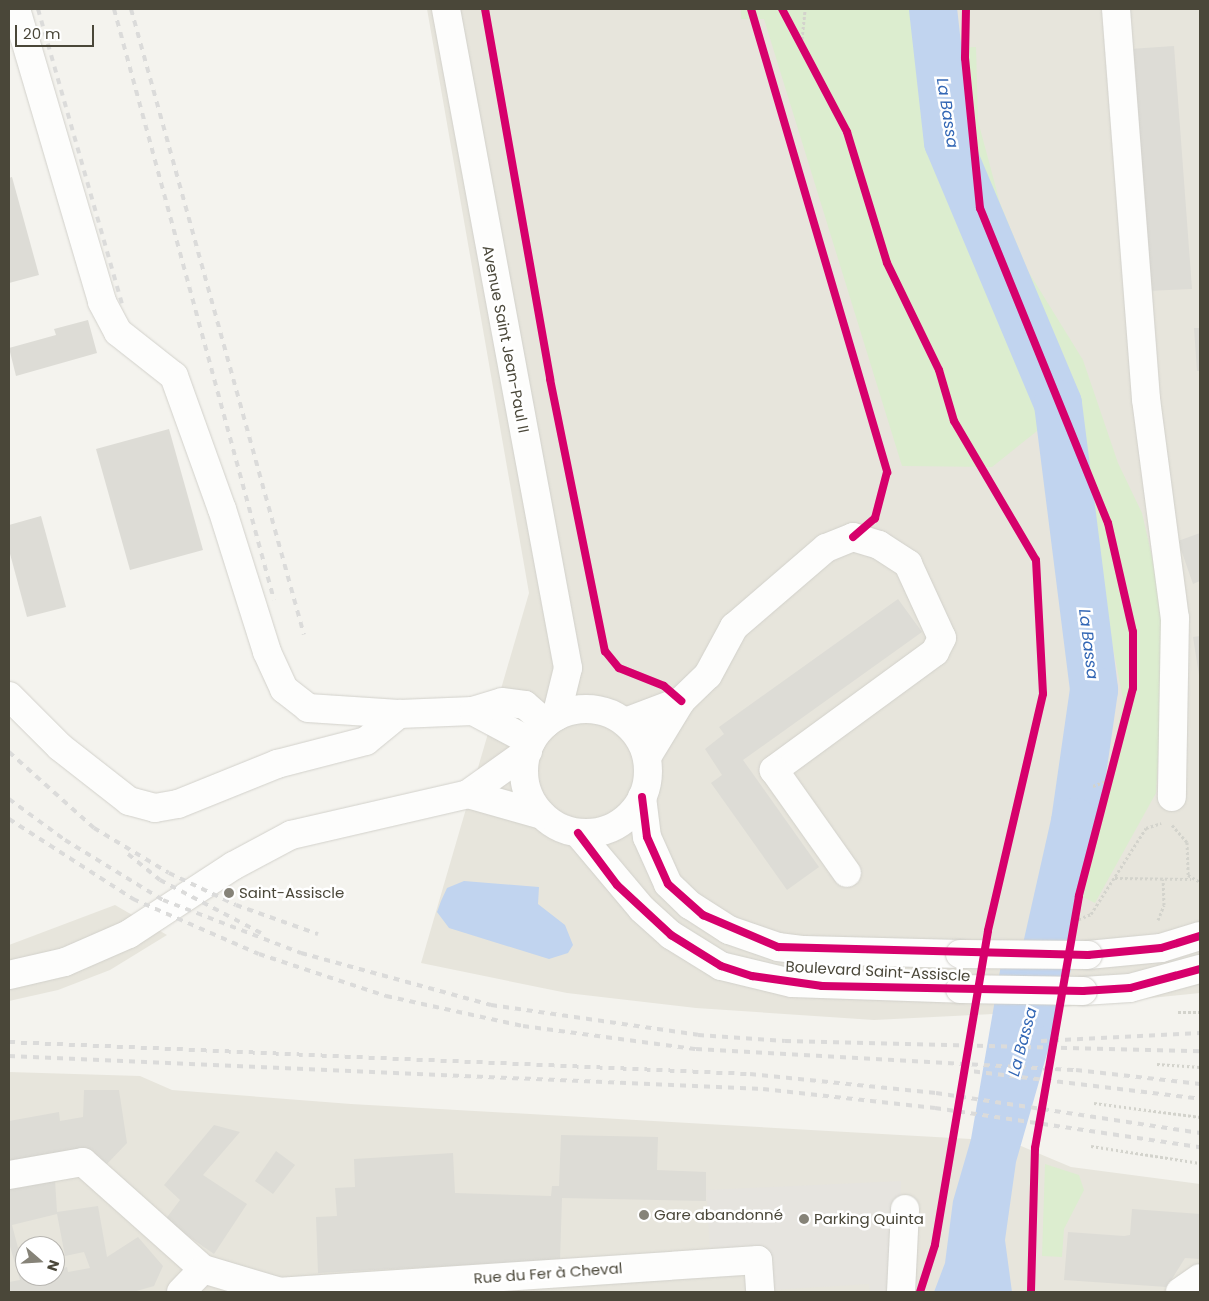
<!DOCTYPE html>
<meta charset="utf-8">
<style>
body{margin:0}
#map{position:relative;width:1209px;height:1301px;overflow:hidden;background:#f4f3ee;font-family:Poppins,sans-serif}
div>[style]{position:absolute}
[style*='--x']{left:calc(var(--x)*1px);top:calc(var(--y)*1px);width:calc(var(--w)*1px);rotate:calc(var(--a)*1deg)}
.residential>*{inset:0;background:#e7e5dc}
.green>*{inset:0;background:#dcedcf}
.parking>*{inset:0;background:#e6e4df}
.water>*{inset:0;background:#c1d4ef}
.river>*{height:48px;margin:-24px;padding:0 24px;transform-origin:24px;border-radius:24px;background:#c1d4ef}
.building>*{inset:0;background:#dddcd6}
.path>*{height:3px;margin-top:-1.5px;transform-origin:0;background:repeating-linear-gradient(90deg,#d3d3cc 0 2.5px,transparent 0 5px)}
.roads{filter:drop-shadow(0 0 1px #d2d1cb) drop-shadow(0 0 1px #d2d1cb)}
.minor>*{height:28px;margin:-14px;padding:0 14px;transform-origin:14px;border-radius:14px;background:#fdfdfc}
.minor>.ring{margin:-14px;padding:0;box-sizing:content-box;background:none;border:28px solid #fdfdfc;border-radius:50%}
.rail>*{height:4px;margin-top:-2px;transform-origin:0;background:repeating-linear-gradient(90deg,#dbdbda 0 6px,transparent 0 12px)}
.bridges{filter:drop-shadow(0 0 1px #d2d1cb) drop-shadow(0 0 1px #d2d1cb)}
.minor-bridge>*{height:28px;margin:-14px;padding:0 14px;transform-origin:14px;border-radius:14px;background:#fdfdfc}
.cycleway>*{height:8px;margin:-4px;padding:0 4px;transform-origin:4px;border-radius:4px;background:#d6006c}
.dots>*{width:14px;height:14px;translate:-50% -50%;box-sizing:border-box;border:2px solid #fff;border-radius:50%}
span{translate:-50% -50%;white-space:nowrap;text-align:center;line-height:1.15;-webkit-text-stroke:5px #fff;paint-order:stroke}
.street-label{font-size:15px;color:#4a4739}
.poi-label{font-size:15px;color:#4a4739}
.left{translate:0 -50%;text-align:left}
.water-label{font-size:16px;color:#3367b5;font-style:italic}
.frame{position:absolute;inset:0;border:10px solid #4a4739;pointer-events:none}
.north{position:absolute;left:15px;top:1236px;width:50px;height:50px;box-sizing:border-box;background:#fff;border:1px solid #b7b5b0;border-radius:50%;rotate:109deg;font-size:14px;font-weight:700;line-height:20px;text-align:center;color:#4a4739}
.north::after{content:'';display:block;margin:auto;width:18px;height:22px;background:#868378;clip-path:polygon(50% 0,100% 100%,50% 72%,0 100%)}
.scale{position:absolute;left:15px;top:25px;width:79px;height:22px;box-sizing:border-box;border:2px solid #4a4739;border-top:0;padding-left:6px;font-size:15px;line-height:18px;white-space:nowrap;color:#4a4739;-webkit-text-stroke:4px #fff;paint-order:stroke}
</style>
<div id="map">
<div class="residential">
<div style="clip-path:polygon(427px 9px,1200px 9px,1200px 993px,993px 1014px,874px 1020px,696px 1008px,567px 993px,421px 963px,529px 593px)"></div>
<div style="clip-path:polygon(115px 905px,167px 935px,110px 970px,58px 990px,9px 1001px,9px 945px)"></div>
<div style="clip-path:polygon(evenodd,9px 1072px,140px 1076px,172px 1090px,351px 1104px,971px 1139px,1021px 1146px,1071px 1167px,1200px 1184px,1200px 1292px,9px 1292px,9px 1072px,25px 1246px,55px 1246px,55px 1276px,25px 1276px,25px 1246px)"></div>
</div>
<div class="green">
<div style="clip-path:polygon(741px 9px,920px 9px,925px 50px,976px 47px,978px 121px,1000px 203px,1028px 271px,1083px 360px,1118px 463px,1142px 513px,1167px 623px,1156px 793px,1095px 903px,1077px 894px,1099px 835px,1123px 699px,1066px 408px,992px 467px,902px 466px,764px 19px,741px 19px)"></div>
<div style="clip-path:polygon(1045px 1164px,1079px 1175px,1084px 1190px,1064px 1229px,1062px 1257px,1042px 1256px)"></div>
</div>
<div class="parking">
<div style="clip-path:polygon(901px 1181px,899px 1292px,870px 1292px,869px 1284px,771px 1290px,767px 1248px,710px 1249px,706px 1190px)"></div>
</div>
<div class="water">
<div style="clip-path:polygon(464px 881px,539px 887px,538px 904px,565px 925px,573px 945px,568px 953px,549px 959px,449px 928px,437px 912px,441px 901px,447px 888px)"></div>
<div style="clip-path:polygon(1075px 956px,1016px 1162px,1005px 1240px,1012px 1292px,934px 1292px,945px 1263px,953px 1201px,971px 1139px,1002px 959px)"></div>
</div>
<div class="river">
<div style="--x:933;--y:9;--w:134;--a:83.6"></div>
<div style="--x:948;--y:142;--w:284;--a:67.2"></div>
<div style="--x:1058;--y:404;--w:288;--a:82.8"></div>
<div style="--x:1094;--y:690;--w:133;--a:98.2"></div>
<div style="--x:1075;--y:822;--w:187;--a:102.7"></div>
</div>
<div class="building">
<div style="clip-path:polygon(1174px 46px,1192px 289px,1146px 291px,1130px 49px)"></div>
<div style="clip-path:polygon(12px 177px,39px 275px,9px 283px,9px 178px)"></div>
<div style="clip-path:polygon(88px 320px,97px 353px,16px 376px,9px 348px,56px 335px,54px 329px)"></div>
<div style="clip-path:polygon(1194px 328px,1200px 328px,1200px 371px,1197px 371px)"></div>
<div style="clip-path:polygon(169px 429px,203px 550px,130px 570px,96px 449px)"></div>
<div style="clip-path:polygon(41px 516px,66px 607px,27px 617px,9px 550px,9px 525px)"></div>
<div style="clip-path:polygon(1200px 533px,1200px 581px,1193px 584px,1178px 541px)"></div>
<div style="clip-path:polygon(898px 599px,922px 632px,743px 760px,819px 867px,787px 890px,711px 783px,722px 775px,705px 749px,724px 734px,719px 727px)"></div>
<div style="clip-path:polygon(1200px 636px,1200px 675px,1199px 675px,1193px 637px)"></div>
<div style="clip-path:polygon(84px 1090px,119px 1090px,127px 1143px,106px 1165px,90px 1149px,9px 1163px,9px 1121px,59px 1112px,60px 1121px,83px 1117px)"></div>
<div style="clip-path:polygon(214px 1125px,240px 1132px,203px 1175px,247px 1204px,214px 1254px,165px 1220px,180px 1200px,164px 1185px)"></div>
<div style="clip-path:polygon(561px 1135px,658px 1137px,657px 1170px,706px 1172px,706px 1201px,562px 1198px,560px 1260px,318px 1273px,316px 1217px,337px 1216px,335px 1188px,355px 1187px,354px 1159px,453px 1153px,455px 1193px,551px 1196px,552px 1186px,559px 1186px)"></div>
<div style="clip-path:polygon(276px 1151px,295px 1165px,273px 1194px,255px 1181px)"></div>
<div style="clip-path:polygon(evenodd,55px 1180px,57px 1212px,98px 1206px,107px 1257px,138px 1237px,163px 1266px,154px 1286px,133px 1292px,9px 1292px,9px 1282px,20px 1280px,9px 1243px,9px 1187px,55px 1180px,57px 1214px,65px 1256px,84px 1252px,90px 1268px,68px 1272px,67px 1267px,55px 1270px,55px 1276px,26px 1278px,12px 1225px,57px 1214px)"></div>
<div style="clip-path:polygon(1132px 1209px,1200px 1214px,1200px 1259px,1185px 1258px,1167px 1287px,1064px 1280px,1068px 1232px,1124px 1236px,1130px 1235px)"></div>
</div>
<div class="path">
<div style="--x:782;--y:9;--w:139;--a:62.1"></div>
<div style="--x:847;--y:132;--w:137;--a:73"></div>
<div style="--x:887;--y:263;--w:119;--a:64.1"></div>
<div style="--x:939;--y:370;--w:53;--a:73.6"></div>
<div style="--x:954;--y:421;--w:161;--a:59.5"></div>
<div style="--x:1036;--y:560;--w:134;--a:87"></div>
<div style="--x:1043;--y:694;--w:240;--a:103"></div>
<div style="--x:802;--y:39;--w:30;--a:-84"></div>
<div style="--x:1093;--y:786;--w:17;--a:-21"></div>
<div style="--x:1172;--y:825;--w:23;--a:49"></div>
<div style="--x:1187;--y:842;--w:33;--a:88"></div>
<div style="--x:1188;--y:875;--w:14;--a:30"></div>
<div style="--x:1115;--y:878;--w:76;--a:0.8"></div>
<div style="--x:1158;--y:920;--w:16;--a:-68"></div>
<div style="--x:1164;--y:905;--w:26;--a:-92"></div>
<div style="--x:1074;--y:921;--w:18;--a:-22"></div>
<div style="--x:1091;--y:914;--w:102;--a:-57.4"></div>
<div style="--x:1146;--y:828;--w:16;--a:-18"></div>
<div style="--x:1178;--y:1012;--w:22;--a:0"></div>
<div style="--x:1157;--y:1064;--w:43;--a:4"></div>
<div style="--x:1094;--y:1103;--w:107;--a:7.5"></div>
<div style="--x:1091;--y:1146;--w:110;--a:8.9"></div>
<div style="--x:932;--y:1256;--w:133;--a:-79.2"></div>
</div>
<div class="roads">
<div class="minor">
<div style="--x:16;--y:9;--w:305;--a:73.6"></div>
<div style="--x:102;--y:302;--w:34;--a:62"></div>
<div style="--x:118;--y:332;--w:71;--a:38.2"></div>
<div style="--x:174;--y:376;--w:141;--a:70.2"></div>
<div style="--x:222;--y:509;--w:150;--a:72.5"></div>
<div style="--x:267;--y:652;--w:41;--a:65.3"></div>
<div style="--x:284;--y:689;--w:31;--a:38"></div>
<div style="--x:308;--y:708;--w:91;--a:3.8"></div>
<div style="--x:399;--y:714;--w:74;--a:-2.3"></div>
<div style="--x:446;--y:9;--w:670;--a:79.51"></div>
<div style="--x:568;--y:668;--w:50;--a:103.8"></div>
<div style="--x:1116;--y:9;--w:391;--a:85.6"></div>
<div style="--x:1146;--y:399;--w:221;--a:82.5"></div>
<div style="--x:1175;--y:618;--w:179;--a:91"></div>
<div style="--x:9;--y:696;--w:72;--a:45"></div>
<div style="--x:60;--y:747;--w:88;--a:38"></div>
<div style="--x:129;--y:801;--w:27;--a:15"></div>
<div style="--x:155;--y:808;--w:23;--a:-10"></div>
<div style="--x:178;--y:804;--w:107;--a:-22"></div>
<div style="--x:277;--y:764;--w:92;--a:-14.5"></div>
<div style="--x:366;--y:741;--w:43;--a:-39.3"></div>
<div class="ring" style="left:524px;top:709px;width:96px;height:96px"></div>
<div style="--x:625;--y:722;--w:60;--a:-20.6"></div>
<div style="--x:531;--y:742;--w:66;--a:-151.9"></div>
<div style="--x:473;--y:711;--w:30;--a:-17"></div>
<div style="--x:502;--y:702;--w:23;--a:7"></div>
<div style="--x:525;--y:705;--w:28;--a:41"></div>
<div style="--x:647;--y:757;--w:66;--a:-58.7"></div>
<div style="--x:681;--y:701;--w:37;--a:-44"></div>
<div style="--x:708;--y:675;--w:55;--a:-61.6"></div>
<div style="--x:734;--y:627;--w:121;--a:-40.7"></div>
<div style="--x:826;--y:548;--w:29;--a:-22"></div>
<div style="--x:853;--y:537;--w:27;--a:17"></div>
<div style="--x:879;--y:545;--w:35;--a:33"></div>
<div style="--x:908;--y:564;--w:81;--a:65.3"></div>
<div style="--x:942;--y:638;--w:16;--a:117"></div>
<div style="--x:935;--y:652;--w:200;--a:143.8"></div>
<div style="--x:774;--y:770;--w:126;--a:54.7"></div>
<div style="--x:468;--y:794;--w:74;--a:-35.6"></div>
<div style="--x:642;--y:797;--w:40;--a:82.9"></div>
<div style="--x:647;--y:837;--w:51;--a:65.9"></div>
<div style="--x:668;--y:884;--w:30;--a:44"></div>
<div style="--x:690;--y:905;--w:46;--a:32.7"></div>
<div style="--x:729;--y:930;--w:52;--a:19.1"></div>
<div style="--x:778;--y:947;--w:26;--a:7"></div>
<div style="--x:804;--y:950;--w:156;--a:1.5"></div>
<div style="--x:578;--y:833;--w:99;--a:49.9"></div>
<div style="--x:642;--y:909;--w:39;--a:42"></div>
<div style="--x:671;--y:935;--w:59;--a:31.8"></div>
<div style="--x:721;--y:966;--w:73;--a:13.5"></div>
<div style="--x:792;--y:983;--w:168;--a:2"></div>
<div style="--x:1088;--y:955;--w:73;--a:-5.5"></div>
<div style="--x:1161;--y:948;--w:41;--a:-17.1"></div>
<div style="--x:9;--y:975;--w:57;--a:-13.1"></div>
<div style="--x:65;--y:962;--w:70;--a:-23.6"></div>
<div style="--x:129;--y:934;--w:124;--a:-33.2"></div>
<div style="--x:233;--y:866;--w:66;--a:-28.1"></div>
<div style="--x:291;--y:835;--w:182;--a:-13"></div>
<div style="--x:468;--y:794;--w:77;--a:15.8"></div>
<div style="--x:1083;--y:991;--w:47;--a:-3.7"></div>
<div style="--x:1130;--y:988;--w:73;--a:-15.2"></div>
<div style="--x:9;--y:1175;--w:75;--a:-10"></div>
<div style="--x:83;--y:1162;--w:161;--a:41.7"></div>
<div style="--x:203;--y:1269;--w:77;--a:16.6"></div>
<div style="--x:181;--y:1292;--w:32;--a:-46"></div>
<div style="--x:277;--y:1292;--w:482;--a:-3.8"></div>
<div style="--x:758;--y:1260;--w:32;--a:86"></div>
<div style="--x:901;--y:1292;--w:83;--a:-87.2"></div>
<div style="--x:1180;--y:1292;--w:24;--a:-35"></div>
</div>
</div>
<div class="rail">
<div style="--x:38;--y:9;--w:307;--a:74.1"></div>
<div style="--x:114;--y:9;--w:612;--a:74.85"></div>
<div style="--x:131;--y:9;--w:649;--a:74.55"></div>
<div style="--x:9;--y:752;--w:114;--a:41.8"></div>
<div style="--x:94;--y:828;--w:87;--a:31"></div>
<div style="--x:169;--y:873;--w:74;--a:25.5"></div>
<div style="--x:236;--y:905;--w:87;--a:19.5"></div>
<div style="--x:9;--y:799;--w:69;--a:36.2"></div>
<div style="--x:65;--y:840;--w:115;--a:31.5"></div>
<div style="--x:163;--y:900;--w:148;--a:21"></div>
<div style="--x:301;--y:953;--w:197;--a:15.3"></div>
<div style="--x:491;--y:1005;--w:209;--a:8.2"></div>
<div style="--x:698;--y:1035;--w:87;--a:3.9"></div>
<div style="--x:785;--y:1041;--w:415;--a:1.4"></div>
<div style="--x:9;--y:819;--w:148;--a:32.8"></div>
<div style="--x:133;--y:899;--w:137;--a:23.6"></div>
<div style="--x:259;--y:954;--w:134;--a:18.3"></div>
<div style="--x:386;--y:996;--w:140;--a:12.4"></div>
<div style="--x:523;--y:1026;--w:175;--a:7.6"></div>
<div style="--x:696;--y:1049;--w:381;--a:3.2"></div>
<div style="--x:1076;--y:1070;--w:125;--a:6.4"></div>
<div style="--x:128;--y:854;--w:41;--a:39.1"></div>
<div style="--x:160;--y:880;--w:114;--a:27.7"></div>
<div style="--x:1041;--y:1041;--w:159;--a:-2.9"></div>
<div style="--x:9;--y:1042;--w:742;--a:2.47"></div>
<div style="--x:750;--y:1074;--w:187;--a:5.8"></div>
<div style="--x:936;--y:1093;--w:267;--a:8.6"></div>
<div style="--x:9;--y:1056;--w:755;--a:2.51"></div>
<div style="--x:763;--y:1089;--w:173;--a:6.3"></div>
<div style="--x:935;--y:1108;--w:268;--a:8.4"></div>
<div style="--x:962;--y:1070;--w:240;--a:6.9"></div>
</div>
<div class="bridges">
<div class="minor-bridge">
<div style="--x:960;--y:954;--w:128;--a:0.4"></div>
<div style="--x:960;--y:989;--w:123;--a:0.9"></div>
</div>
</div>
<div class="cycleway">
<div style="--x:485;--y:9;--w:376;--a:80"></div>
<div style="--x:550;--y:379;--w:278;--a:78.6"></div>
<div style="--x:605;--y:651;--w:22;--a:51"></div>
<div style="--x:619;--y:668;--w:48;--a:21.8"></div>
<div style="--x:664;--y:686;--w:23;--a:41"></div>
<div style="--x:751;--y:9;--w:483;--a:73.6"></div>
<div style="--x:887;--y:472;--w:48;--a:104.6"></div>
<div style="--x:875;--y:518;--w:29;--a:139"></div>
<div style="--x:782;--y:9;--w:139;--a:62.1"></div>
<div style="--x:847;--y:132;--w:137;--a:73"></div>
<div style="--x:887;--y:263;--w:119;--a:64.1"></div>
<div style="--x:939;--y:370;--w:53;--a:73.6"></div>
<div style="--x:954;--y:421;--w:161;--a:59.5"></div>
<div style="--x:1036;--y:560;--w:134;--a:87"></div>
<div style="--x:1043;--y:694;--w:243;--a:103.1"></div>
<div style="--x:988;--y:931;--w:318;--a:99.6"></div>
<div style="--x:935;--y:1245;--w:49;--a:107.7"></div>
<div style="--x:966;--y:9;--w:49;--a:91.2"></div>
<div style="--x:965;--y:58;--w:151;--a:84.3"></div>
<div style="--x:980;--y:208;--w:340;--a:67.9"></div>
<div style="--x:1108;--y:523;--w:112;--a:77.1"></div>
<div style="--x:1133;--y:632;--w:56;--a:90"></div>
<div style="--x:1133;--y:688;--w:215;--a:104.6"></div>
<div style="--x:1079;--y:896;--w:256;--a:99.9"></div>
<div style="--x:1035;--y:1148;--w:144;--a:91.6"></div>
<div style="--x:642;--y:797;--w:40;--a:82.9"></div>
<div style="--x:647;--y:837;--w:51;--a:65.9"></div>
<div style="--x:668;--y:884;--w:47;--a:41.5"></div>
<div style="--x:703;--y:915;--w:82;--a:23.1"></div>
<div style="--x:778;--y:947;--w:310;--a:1.5"></div>
<div style="--x:1088;--y:955;--w:73;--a:-5.5"></div>
<div style="--x:1161;--y:948;--w:41;--a:-17.1"></div>
<div style="--x:578;--y:833;--w:65;--a:53.1"></div>
<div style="--x:617;--y:885;--w:74;--a:42.8"></div>
<div style="--x:671;--y:935;--w:59;--a:31.8"></div>
<div style="--x:721;--y:966;--w:33;--a:18"></div>
<div style="--x:752;--y:976;--w:71;--a:8.1"></div>
<div style="--x:822;--y:986;--w:261;--a:1.1"></div>
<div style="--x:1083;--y:991;--w:47;--a:-3.7"></div>
<div style="--x:1130;--y:988;--w:73;--a:-15.2"></div>
</div>
<div class="dots">
<div style="left:229px;top:893px;background:#868378"></div>
<div style="left:644px;top:1215px;background:#868378"></div>
<div style="left:804px;top:1219px;background:#868378"></div>
</div>
<div class="street-label">
<span style="left:506px;top:339px;rotate:79deg">Avenue Saint Jean-Paul II</span>
<span style="left:878px;top:971px;rotate:3deg">Boulevard Saint-Assiscle</span>
<span style="left:548px;top:1273px;rotate:-4deg">Rue du Fer à Cheval</span>
</div>
<div class="poi-label">
<span class="left" style="left:239px;top:893px">Saint-Assiscle</span>
<span class="left" style="left:654px;top:1215px">Gare abandonné</span>
<span class="left" style="left:814px;top:1219px">Parking Quinta</span>
</div>
<div class="water-label">
<span style="left:947px;top:113px;rotate:81deg">La Bassa</span>
<span style="left:1088px;top:644px;rotate:83deg">La Bassa</span>
<span style="left:1023px;top:1042px;rotate:-75deg">La Bassa</span>
</div>
<div class="frame"></div>
<div class="north">N</div>
<div class="scale">20 m</div>
</div>
